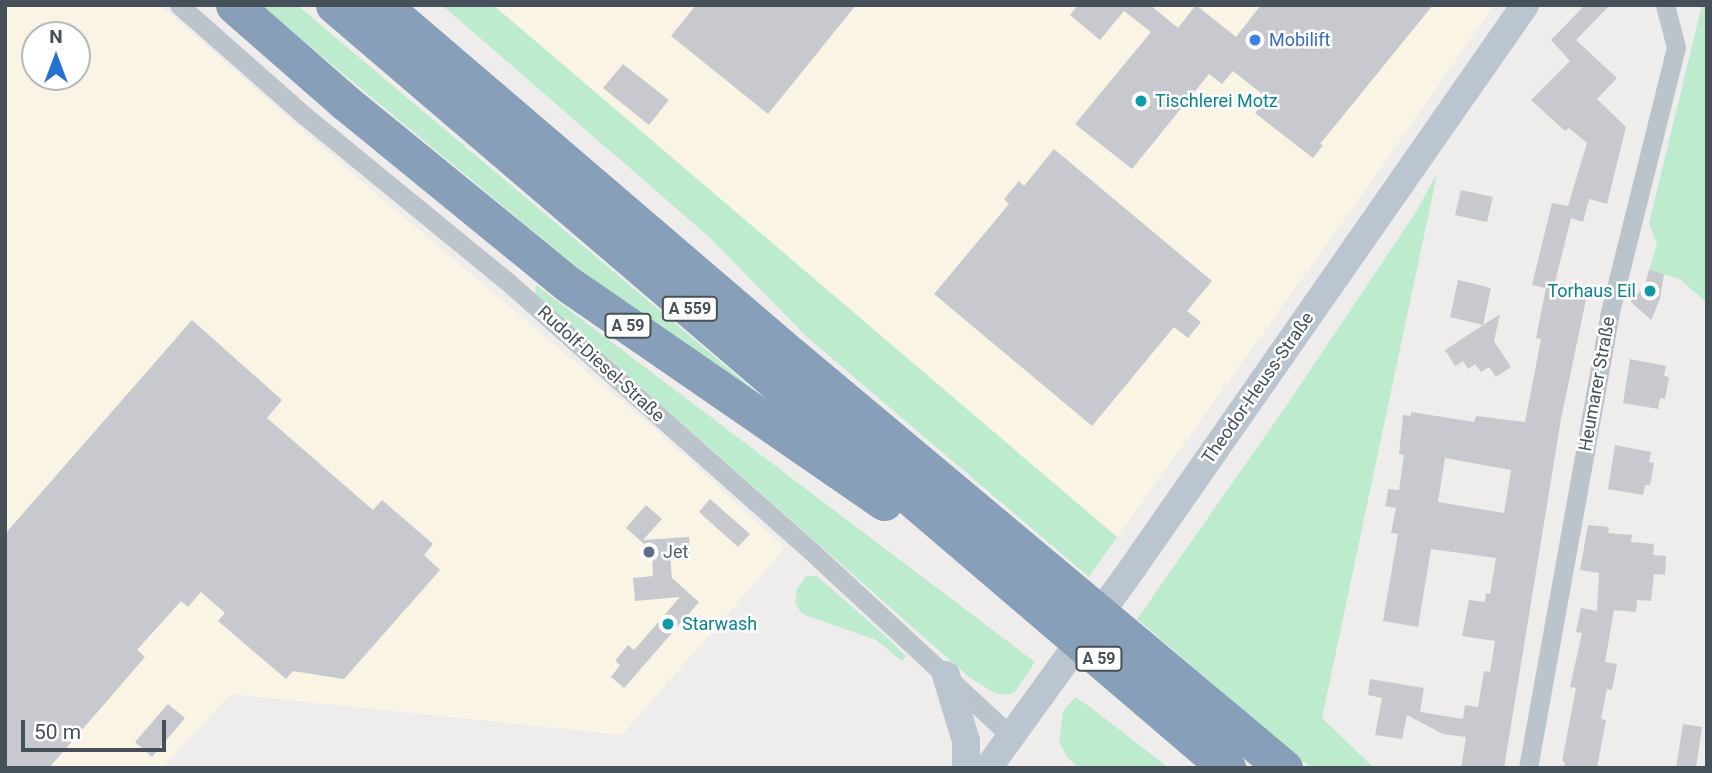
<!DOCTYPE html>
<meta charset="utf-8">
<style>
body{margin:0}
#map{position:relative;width:1712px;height:773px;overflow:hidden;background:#efecec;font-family:Roboto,sans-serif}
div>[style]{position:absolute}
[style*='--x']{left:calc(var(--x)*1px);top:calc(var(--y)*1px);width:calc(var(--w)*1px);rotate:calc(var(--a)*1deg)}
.commercial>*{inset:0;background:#faf4e5}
.green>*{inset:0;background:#bdebce}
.building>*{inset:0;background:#c7c9cf}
.street>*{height:19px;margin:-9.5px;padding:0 9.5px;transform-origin:9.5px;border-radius:9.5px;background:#bbc4cb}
.secondary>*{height:28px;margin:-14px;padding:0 14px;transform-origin:14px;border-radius:14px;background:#bbc5cf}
.highway>*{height:37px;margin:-18.5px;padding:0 18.5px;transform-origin:18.5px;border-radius:18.5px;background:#879fb8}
.dots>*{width:19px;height:19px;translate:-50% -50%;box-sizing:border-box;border:4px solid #fff;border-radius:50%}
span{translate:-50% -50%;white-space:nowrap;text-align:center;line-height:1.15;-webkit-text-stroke:5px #fff;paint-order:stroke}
.shield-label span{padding:2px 5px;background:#fff;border:2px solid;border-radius:5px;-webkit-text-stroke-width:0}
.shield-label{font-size:16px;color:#465058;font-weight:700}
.shop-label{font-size:18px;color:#366cbe}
.left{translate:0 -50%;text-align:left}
.culture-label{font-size:18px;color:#0d838f}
.right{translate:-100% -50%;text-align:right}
.street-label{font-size:18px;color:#465058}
.service-label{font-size:18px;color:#4e5e75}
.frame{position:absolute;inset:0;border:7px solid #465058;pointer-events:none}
.north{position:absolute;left:21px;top:21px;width:70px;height:70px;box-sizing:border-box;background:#fff;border:2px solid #b5b9bc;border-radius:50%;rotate:0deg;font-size:19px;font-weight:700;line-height:28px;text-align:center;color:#465058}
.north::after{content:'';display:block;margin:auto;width:24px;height:32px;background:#2572d0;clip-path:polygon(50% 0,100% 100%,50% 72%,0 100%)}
.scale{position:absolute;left:21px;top:720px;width:145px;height:32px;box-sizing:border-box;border:4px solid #465058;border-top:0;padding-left:9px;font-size:21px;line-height:24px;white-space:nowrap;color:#465058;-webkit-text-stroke:5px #fff;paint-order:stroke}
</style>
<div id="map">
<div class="commercial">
<div style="clip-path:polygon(evenodd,5px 5px,160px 5px,369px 188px,659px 433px,785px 548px,622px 735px,231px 694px,162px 768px,5px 768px,5px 5px,35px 35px,77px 35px,77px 77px,35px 77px,35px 35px)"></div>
<div style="clip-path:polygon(493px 5px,1494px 5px,1364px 192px,1117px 537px)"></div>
</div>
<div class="green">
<div style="clip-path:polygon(260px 5px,297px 5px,754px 390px,656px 327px,572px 263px)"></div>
<div style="clip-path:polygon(442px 5px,493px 5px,1117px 537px,1089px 577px,808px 338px,708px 236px)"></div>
<div style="clip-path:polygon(1702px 5px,1707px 5px,1707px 303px,1680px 279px,1649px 270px,1657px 244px,1649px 223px)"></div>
<div style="clip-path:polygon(1437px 174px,1322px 718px,1374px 768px,1311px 768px,1137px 619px,1291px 399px,1414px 215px)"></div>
<div style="clip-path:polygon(536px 285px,1035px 662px,1016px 691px,1010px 694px,996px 694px,969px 677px,535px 294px)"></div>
<div style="clip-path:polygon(806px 576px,817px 576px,883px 634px,906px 656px,902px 661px,876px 640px,802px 614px,795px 603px,797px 589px)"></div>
<div style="clip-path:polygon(1075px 697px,1090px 707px,1169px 768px,1079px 768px,1068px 758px,1059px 742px,1063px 712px)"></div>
</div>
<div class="building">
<div style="clip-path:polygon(696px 5px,856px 5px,768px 114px,671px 36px)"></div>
<div style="clip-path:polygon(1078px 5px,1150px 5px,1178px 28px,1196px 5px,1236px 37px,1261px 5px,1433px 5px,1320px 144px,1323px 145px,1313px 158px,1255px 113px,1267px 98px,1233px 71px,1222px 84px,1209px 74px,1132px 169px,1075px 124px,1151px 32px,1124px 11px,1100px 40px,1070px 15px)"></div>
<div style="clip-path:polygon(evenodd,1585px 5px,1610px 5px,1576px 40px,1617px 78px,1597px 99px,1626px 127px,1607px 204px,1589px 199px,1583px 222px,1571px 218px,1555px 282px,1588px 290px,1561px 419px,1504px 768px,1461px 768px,1466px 737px,1443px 734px,1407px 715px,1402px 739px,1375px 735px,1382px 698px,1368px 695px,1370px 679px,1424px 688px,1420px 712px,1463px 719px,1465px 705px,1478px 707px,1484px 671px,1490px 672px,1495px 641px,1462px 636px,1469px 600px,1485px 602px,1486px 593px,1490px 594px,1496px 558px,1431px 549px,1418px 627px,1383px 621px,1398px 534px,1391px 533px,1396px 508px,1385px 506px,1387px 498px,1388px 489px,1399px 490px,1404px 455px,1399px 454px,1403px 415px,1411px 416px,1411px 412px,1474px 422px,1476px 416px,1525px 422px,1541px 339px,1536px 338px,1546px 288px,1532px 285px,1552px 203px,1568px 206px,1587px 143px,1569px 128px,1565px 131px,1531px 100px,1570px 61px,1551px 40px,1585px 5px,1445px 458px,1511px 470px,1504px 513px,1438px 502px,1445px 458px)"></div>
<div style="clip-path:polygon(623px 64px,669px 100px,649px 125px,603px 88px)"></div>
<div style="clip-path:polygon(1054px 149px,1212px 281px,1187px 311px,1201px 322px,1188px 338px,1174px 327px,1092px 426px,934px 294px,1009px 204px,1004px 199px,1019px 181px,1024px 186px)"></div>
<div style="clip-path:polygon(1461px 190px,1493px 197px,1487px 222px,1455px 215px)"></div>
<div style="clip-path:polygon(1649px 270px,1664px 274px,1660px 299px,1651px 320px,1631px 302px,1645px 285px)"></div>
<div style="clip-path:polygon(1458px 280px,1491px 288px,1483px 325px,1450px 317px)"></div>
<div style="clip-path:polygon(1500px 314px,1494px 341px,1511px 367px,1496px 377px,1489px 367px,1481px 372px,1475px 364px,1468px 369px,1463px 361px,1455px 366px,1445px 350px)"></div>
<div style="clip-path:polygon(192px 320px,282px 400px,267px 418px,373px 510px,382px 500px,433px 544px,424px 555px,440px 570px,344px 679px,293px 671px,286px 679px,218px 621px,225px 613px,201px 592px,188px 607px,181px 601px,137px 650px,145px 657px,49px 768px,5px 768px,5px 534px)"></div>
<div style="clip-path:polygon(1630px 359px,1666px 366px,1664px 376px,1669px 377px,1665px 399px,1660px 398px,1658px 409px,1623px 403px)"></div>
<div style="clip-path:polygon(1615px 445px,1651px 452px,1649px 462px,1654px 463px,1650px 485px,1645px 485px,1643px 495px,1608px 489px)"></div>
<div style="clip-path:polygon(710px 499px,750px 534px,738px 547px,699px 512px)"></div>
<div style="clip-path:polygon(646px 505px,662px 519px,643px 540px,689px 537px,690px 555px,670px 556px,672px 578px,699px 602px,624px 688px,611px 677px,620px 665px,615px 661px,628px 645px,634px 650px,680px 597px,635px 601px,633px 578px,653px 576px,652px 551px,626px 528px)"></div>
<div style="clip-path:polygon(1588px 525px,1609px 527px,1608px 533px,1632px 535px,1631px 542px,1654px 544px,1653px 555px,1666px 556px,1665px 575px,1654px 574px,1651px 601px,1637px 600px,1636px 612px,1614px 610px,1605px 662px,1617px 664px,1612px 690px,1607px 689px,1601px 719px,1606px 720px,1597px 768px,1564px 768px,1565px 762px,1562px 761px,1576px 688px,1570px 687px,1582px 633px,1576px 632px,1581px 608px,1597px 611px,1599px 573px,1580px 570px)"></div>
<div style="clip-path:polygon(168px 704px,185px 718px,152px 757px,135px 742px)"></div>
<div style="clip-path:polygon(1683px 724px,1702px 727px,1696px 768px,1676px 768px)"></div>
</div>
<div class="street">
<div style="--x:179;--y:5;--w:168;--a:41.4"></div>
<div style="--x:305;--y:116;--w:262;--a:39.3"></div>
<div style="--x:508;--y:282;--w:405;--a:41.6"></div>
<div style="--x:811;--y:551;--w:272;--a:42.8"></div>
<div style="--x:1528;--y:768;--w:459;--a:-79.8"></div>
<div style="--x:1609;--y:316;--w:277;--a:-76"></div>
<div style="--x:1676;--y:47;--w:43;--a:-104.7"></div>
</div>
<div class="secondary">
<div style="--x:946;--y:675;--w:69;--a:73.1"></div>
<div style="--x:966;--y:741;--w:27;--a:90"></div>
<div style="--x:988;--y:768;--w:249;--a:-54.1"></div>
<div style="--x:1134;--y:566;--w:684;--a:-55.12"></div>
</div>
<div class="highway">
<div style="--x:234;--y:5;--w:149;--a:41.2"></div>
<div style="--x:346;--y:103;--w:286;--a:39.2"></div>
<div style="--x:568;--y:284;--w:384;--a:34.6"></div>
<div style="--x:334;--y:5;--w:1175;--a:40.51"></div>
<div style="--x:382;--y:5;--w:540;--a:40.57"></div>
<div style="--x:792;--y:356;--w:642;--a:39.94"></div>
</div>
<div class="dots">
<div style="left:1255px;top:40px;background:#3f7fe0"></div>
<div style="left:1141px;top:101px;background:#0f9aa8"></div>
<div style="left:1650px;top:291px;background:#0f9aa8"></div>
<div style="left:649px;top:552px;background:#5c6f8a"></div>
<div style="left:668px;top:624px;background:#0f9aa8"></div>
</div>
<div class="shield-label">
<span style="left:690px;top:309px">A 559</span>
<span style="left:628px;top:326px">A 59</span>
<span style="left:1099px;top:659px">A 59</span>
</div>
<div class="shop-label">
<span class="left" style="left:1269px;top:40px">Mobilift</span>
</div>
<div class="culture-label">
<span class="left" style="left:1155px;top:101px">Tischlerei Motz</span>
<span class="right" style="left:1636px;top:291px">Torhaus Eil</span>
<span class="left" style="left:682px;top:624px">Starwash</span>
</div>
<div class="street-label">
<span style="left:601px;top:364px;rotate:42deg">Rudolf-Diesel-Straße</span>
<span style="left:1597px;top:384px;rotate:-80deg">Heumarer Straße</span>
<span style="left:1258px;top:388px;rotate:-55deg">Theodor-Heuss-Straße</span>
</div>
<div class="service-label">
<span class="left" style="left:663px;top:552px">Jet</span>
</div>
<div class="frame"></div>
<div class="north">N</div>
<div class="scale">50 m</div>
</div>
